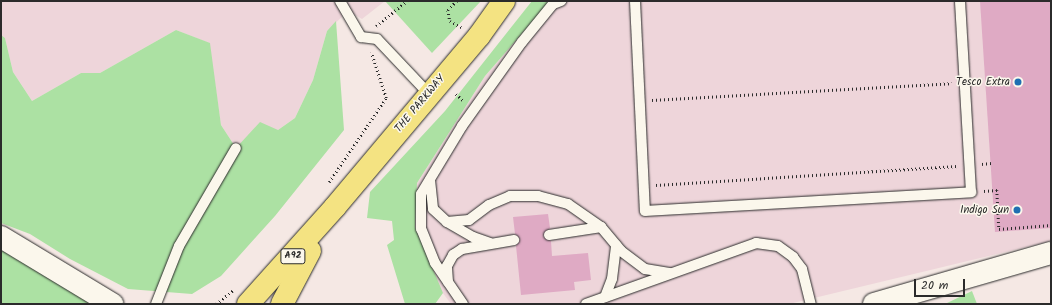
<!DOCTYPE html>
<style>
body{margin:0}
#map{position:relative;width:1052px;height:305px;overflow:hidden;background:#f5e8e4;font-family:Kalam,sans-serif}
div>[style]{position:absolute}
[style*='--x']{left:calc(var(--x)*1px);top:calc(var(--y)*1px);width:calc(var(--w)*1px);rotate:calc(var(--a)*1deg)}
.built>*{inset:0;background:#eed5da}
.green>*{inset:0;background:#ace1a3}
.building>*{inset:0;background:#dfaac4}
.path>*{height:2.5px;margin-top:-1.25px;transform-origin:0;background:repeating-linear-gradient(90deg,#2b2b2b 0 1px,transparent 0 4px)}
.roads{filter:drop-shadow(0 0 1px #2b2b2b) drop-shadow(0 0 1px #2b2b2b)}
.service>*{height:10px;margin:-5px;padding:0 5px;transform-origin:5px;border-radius:5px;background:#fbf7ec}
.tertiary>*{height:22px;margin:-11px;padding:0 11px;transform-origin:11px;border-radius:11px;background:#fbf7ec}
.primary>*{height:22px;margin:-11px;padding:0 11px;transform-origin:11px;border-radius:11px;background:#f4e382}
.dots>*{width:11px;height:11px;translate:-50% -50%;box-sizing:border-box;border:2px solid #fbf7ec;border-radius:50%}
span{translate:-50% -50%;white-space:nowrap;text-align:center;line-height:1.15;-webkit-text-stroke:3px #fbf7ec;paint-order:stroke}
.shield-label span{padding:1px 3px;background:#fbf7ec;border:1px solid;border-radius:3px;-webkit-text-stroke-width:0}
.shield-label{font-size:10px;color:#2b2b2b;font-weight:700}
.poi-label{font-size:11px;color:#2b2b2b}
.right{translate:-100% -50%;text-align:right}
.street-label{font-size:11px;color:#2b2b2b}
.frame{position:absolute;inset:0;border:2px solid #2b2b2b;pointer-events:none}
.scale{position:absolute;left:914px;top:279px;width:51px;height:18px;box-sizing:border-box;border:2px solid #2b2b2b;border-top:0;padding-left:5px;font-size:12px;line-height:14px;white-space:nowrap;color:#2b2b2b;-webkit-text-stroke:3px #fbf7ec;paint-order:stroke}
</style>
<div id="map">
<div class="built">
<div style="clip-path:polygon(1px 1px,385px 1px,362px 19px,350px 12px,346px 13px,327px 31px,313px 80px,295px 118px,278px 130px,236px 148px,221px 125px,209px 43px,176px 30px,100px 73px,81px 73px,32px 101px,13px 72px,5px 38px,1px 35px)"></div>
<div style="clip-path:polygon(550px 1px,1051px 1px,1051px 241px,789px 304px,451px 304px,437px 285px,415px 227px,417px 183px,485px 76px)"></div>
</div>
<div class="green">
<div style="clip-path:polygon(385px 1px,481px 1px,432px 53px)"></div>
<div style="clip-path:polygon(532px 1px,550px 1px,485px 76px,417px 183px,415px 227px,443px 293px,435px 304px,405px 304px,387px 245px,394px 240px,392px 221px,367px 218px,370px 192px,445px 111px)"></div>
<div style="clip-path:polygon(336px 21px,344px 130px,275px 216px,221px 276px,192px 294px,128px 289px,70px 259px,30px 234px,1px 223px,1px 35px,5px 38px,13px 72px,32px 101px,81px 73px,100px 73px,176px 30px,210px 43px,221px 125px,236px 148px,260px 122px,278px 130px,295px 118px,313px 80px,327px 31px)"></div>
<div style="clip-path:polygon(1px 248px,79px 295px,90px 304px,1px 304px)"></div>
<div style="clip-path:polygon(972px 291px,977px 304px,945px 304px)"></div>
</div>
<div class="building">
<div style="clip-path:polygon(980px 1px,1051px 1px,1051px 228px,995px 232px)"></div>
<div style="clip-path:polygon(548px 214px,550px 228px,543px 236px,551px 241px,552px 256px,588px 253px,591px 280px,574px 282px,575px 290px,521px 295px,516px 246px,520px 239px,515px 234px,513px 217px)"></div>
</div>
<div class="path">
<div style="--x:457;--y:1;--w:13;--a:135"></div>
<div style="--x:448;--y:10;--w:11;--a:80"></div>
<div style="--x:450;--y:21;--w:13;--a:29"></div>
<div style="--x:376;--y:26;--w:40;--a:-39"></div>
<div style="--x:456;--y:94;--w:11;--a:41"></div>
<div style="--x:652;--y:100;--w:300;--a:-3.2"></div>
<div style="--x:982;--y:164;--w:9;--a:-6"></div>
<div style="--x:329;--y:182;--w:102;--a:-55.8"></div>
<div style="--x:386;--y:98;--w:48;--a:-108.1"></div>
<div style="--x:656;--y:185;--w:302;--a:-3.6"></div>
<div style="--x:984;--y:191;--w:13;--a:-4"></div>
<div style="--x:997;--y:190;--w:39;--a:87"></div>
<div style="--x:999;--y:229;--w:52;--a:-4.4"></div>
<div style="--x:216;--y:304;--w:22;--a:-39"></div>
</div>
<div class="roads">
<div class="service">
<div style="--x:340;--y:1;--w:42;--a:59.7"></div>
<div style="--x:361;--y:37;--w:16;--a:7"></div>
<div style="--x:377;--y:39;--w:76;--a:46.6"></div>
<div style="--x:635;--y:1;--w:210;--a:87.3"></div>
<div style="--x:645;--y:211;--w:327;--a:-3.3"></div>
<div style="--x:971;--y:192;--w:191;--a:-93.3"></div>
<div style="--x:430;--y:180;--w:29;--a:84"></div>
<div style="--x:433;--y:209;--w:19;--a:43"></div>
<div style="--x:447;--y:222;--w:22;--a:-5"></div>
<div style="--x:469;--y:220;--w:25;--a:-37"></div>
<div style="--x:489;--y:205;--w:23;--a:-23"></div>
<div style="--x:510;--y:196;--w:28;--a:0"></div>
<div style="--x:538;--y:196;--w:31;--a:15"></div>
<div style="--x:568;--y:204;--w:40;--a:34.9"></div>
<div style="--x:601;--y:227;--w:31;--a:50"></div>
<div style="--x:621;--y:251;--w:30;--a:37"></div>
<div style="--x:645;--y:269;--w:26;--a:9"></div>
<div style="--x:447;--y:222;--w:30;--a:30"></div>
<div style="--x:473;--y:237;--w:18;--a:19"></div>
<div style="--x:549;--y:235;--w:53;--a:-8.7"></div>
<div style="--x:448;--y:282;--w:16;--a:-94"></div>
<div style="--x:447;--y:266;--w:13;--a:-61"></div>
<div style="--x:453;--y:255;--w:11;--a:-34"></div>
<div style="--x:462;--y:249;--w:53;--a:-9.8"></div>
<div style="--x:605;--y:297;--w:19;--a:-69"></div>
<div style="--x:612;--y:279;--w:34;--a:-83"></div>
<div style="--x:156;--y:304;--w:62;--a:-68.4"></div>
<div style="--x:179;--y:246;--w:113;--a:-59.8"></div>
<div style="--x:463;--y:304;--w:50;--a:-124.3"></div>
<div style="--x:435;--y:263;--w:37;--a:-112"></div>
<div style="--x:421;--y:229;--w:35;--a:-90"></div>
<div style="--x:421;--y:194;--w:79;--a:-58.9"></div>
<div style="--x:462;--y:126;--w:103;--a:-54.5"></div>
<div style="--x:522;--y:42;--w:49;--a:-50.8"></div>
<div style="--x:553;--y:4;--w:9;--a:-21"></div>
<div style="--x:586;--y:304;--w:181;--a:-19.7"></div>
<div style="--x:756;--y:243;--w:22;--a:8"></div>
<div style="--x:778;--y:246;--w:19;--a:36"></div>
<div style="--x:793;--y:257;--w:15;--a:53"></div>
<div style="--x:802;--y:269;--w:36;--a:76"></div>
</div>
<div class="tertiary">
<div style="--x:1;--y:237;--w:130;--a:31.1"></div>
<div style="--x:874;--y:304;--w:184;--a:-16.1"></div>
</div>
<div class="primary">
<div style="--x:248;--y:304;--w:130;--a:-48.1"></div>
<div style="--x:335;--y:207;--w:224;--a:-49.9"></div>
<div style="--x:479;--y:36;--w:43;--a:-54.5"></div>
<div style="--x:282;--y:304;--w:60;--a:-62.2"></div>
</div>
</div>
<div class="dots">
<div style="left:1018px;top:82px;background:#1f6fb2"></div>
<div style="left:1017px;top:210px;background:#1f6fb2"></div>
</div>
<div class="shield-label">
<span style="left:293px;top:256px">A92</span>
</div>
<div class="poi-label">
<span class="right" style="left:1010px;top:82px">Tesco Extra</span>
<span class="right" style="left:1009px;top:210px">Indigo Sun</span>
</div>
<div class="street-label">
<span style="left:420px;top:104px;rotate:-50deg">THE PARKWAY</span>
</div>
<div class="frame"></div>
<div class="scale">20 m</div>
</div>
